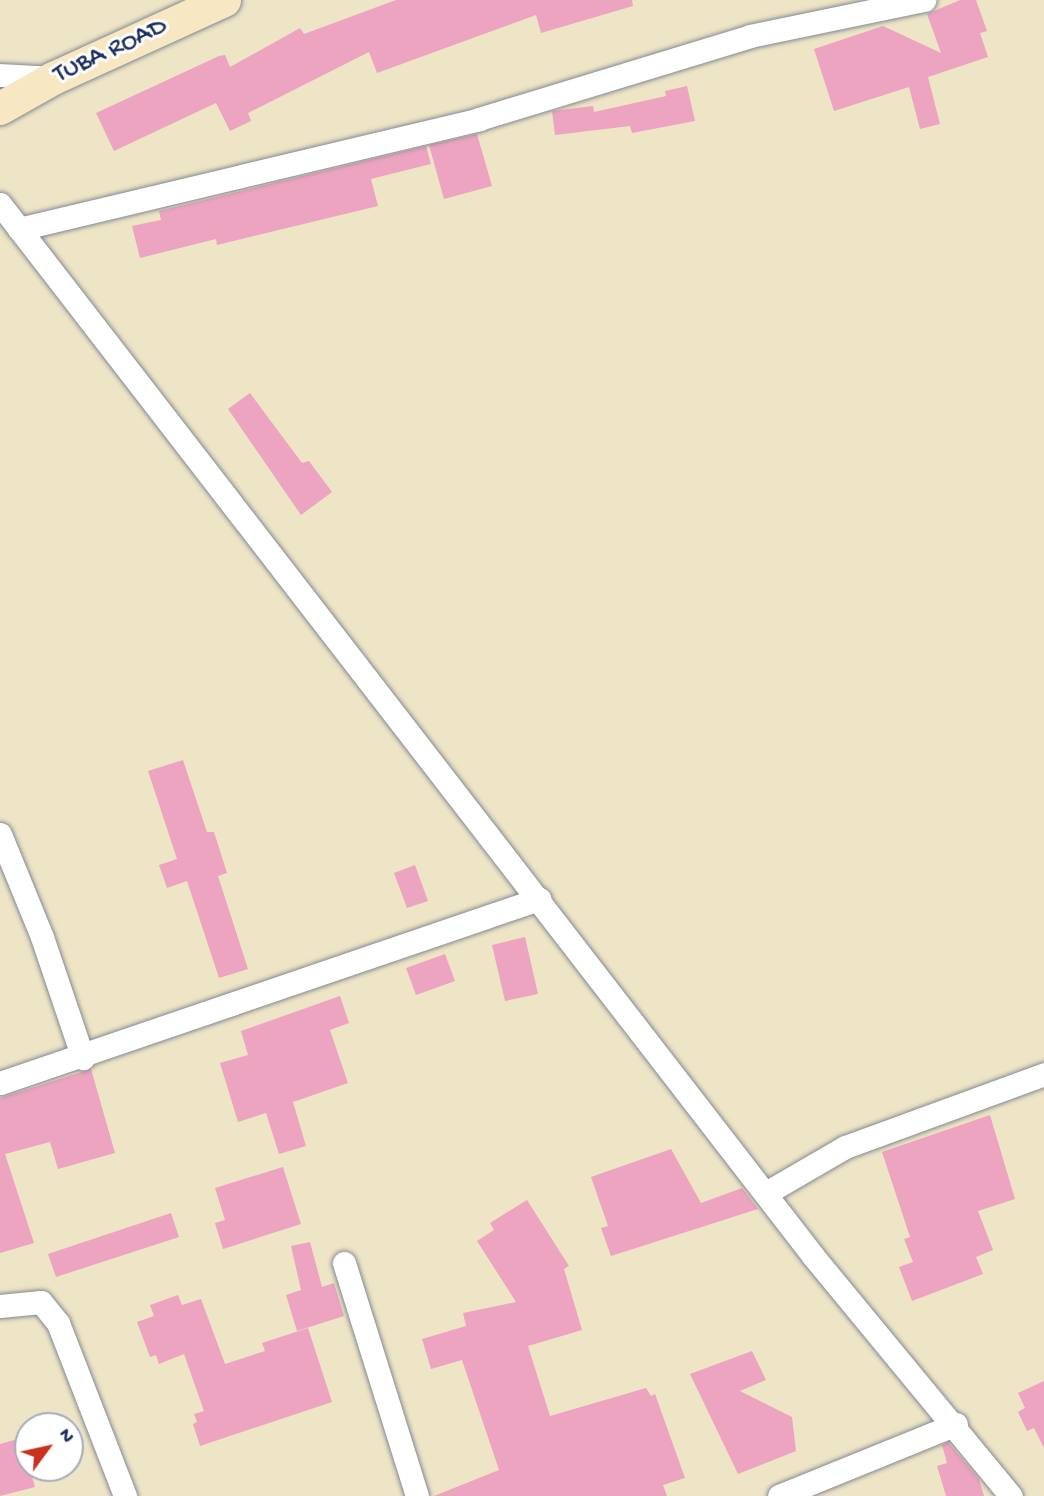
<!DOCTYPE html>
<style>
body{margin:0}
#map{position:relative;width:1044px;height:1496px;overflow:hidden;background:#eee4c6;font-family:"Gochi Hand",sans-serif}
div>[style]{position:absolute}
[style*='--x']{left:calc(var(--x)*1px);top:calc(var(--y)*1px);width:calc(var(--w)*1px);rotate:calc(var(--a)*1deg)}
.building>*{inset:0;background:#eca4c0}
.roads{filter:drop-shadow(0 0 2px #848a92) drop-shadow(0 0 2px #848a92)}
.street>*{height:23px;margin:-11.5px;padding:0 11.5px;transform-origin:11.5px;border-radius:11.5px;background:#fff}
.secondary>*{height:33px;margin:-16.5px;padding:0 16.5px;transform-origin:16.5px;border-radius:16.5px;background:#f7e8c3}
span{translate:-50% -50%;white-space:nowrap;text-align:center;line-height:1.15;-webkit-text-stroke:6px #fff;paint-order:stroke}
.street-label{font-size:26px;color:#1b2f5e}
.north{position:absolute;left:14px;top:1412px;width:70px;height:70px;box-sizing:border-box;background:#fff;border:2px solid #a4acbf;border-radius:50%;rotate:57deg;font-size:19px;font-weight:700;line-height:28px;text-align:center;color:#1b2f5e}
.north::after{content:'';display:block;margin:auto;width:24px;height:32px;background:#c8321e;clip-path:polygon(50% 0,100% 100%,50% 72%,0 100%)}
</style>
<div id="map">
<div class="building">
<div style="clip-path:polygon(396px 0,632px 0,633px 6px,541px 33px,536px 15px,377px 73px,369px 52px,248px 113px,251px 121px,230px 131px,216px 103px,114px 151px,96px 113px,219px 56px,225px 55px,230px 67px,300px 28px,304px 34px)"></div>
<div style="clip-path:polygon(960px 0,976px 0,987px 31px,980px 33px,988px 57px,928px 77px,940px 124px,920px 129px,909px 87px,834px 111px,814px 49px,883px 26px,941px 53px,927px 14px)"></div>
<div style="clip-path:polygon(687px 86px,695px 121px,632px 133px,630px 126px,555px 135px,552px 111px,593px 106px,594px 112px,666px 96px,665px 91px)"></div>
<div style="clip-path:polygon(477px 134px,492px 186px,444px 199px,429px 145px)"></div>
<div style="clip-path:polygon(426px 146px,431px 164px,371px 179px,378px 206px,217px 245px,216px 239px,140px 258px,132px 226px,161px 220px,159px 211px)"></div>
<div style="clip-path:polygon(250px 393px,302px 463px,309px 461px,332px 492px,301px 515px,228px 409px)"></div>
<div style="clip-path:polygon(183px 760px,207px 832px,214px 832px,227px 873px,218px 876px,248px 969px,219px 978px,187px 881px,167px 888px,159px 865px,177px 859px,148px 771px)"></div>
<div style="clip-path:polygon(415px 865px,428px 901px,407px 908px,394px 873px)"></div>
<div style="clip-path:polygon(525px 937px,538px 994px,505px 1001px,492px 945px)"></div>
<div style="clip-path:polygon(445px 954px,455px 981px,416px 995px,406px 968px)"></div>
<div style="clip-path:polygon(340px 996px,349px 1023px,330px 1030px,348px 1083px,293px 1102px,306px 1146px,279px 1154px,266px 1113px,238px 1122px,220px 1063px,248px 1055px,241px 1031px)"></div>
<div style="clip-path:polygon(91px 1069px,115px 1153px,58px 1169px,50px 1142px,5px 1154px,34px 1243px,0 1253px,0 1098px)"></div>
<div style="clip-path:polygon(990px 1115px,1015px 1199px,978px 1211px,993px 1250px,976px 1257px,983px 1274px,912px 1301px,899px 1267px,913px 1262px,904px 1239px,910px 1237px,882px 1152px)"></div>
<div style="clip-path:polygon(671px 1149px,701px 1203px,742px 1188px,758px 1209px,611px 1256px,601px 1228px,608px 1226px,591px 1177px)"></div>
<div style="clip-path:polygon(283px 1167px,301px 1224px,223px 1249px,215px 1223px,225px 1220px,215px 1188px)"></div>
<div style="clip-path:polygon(527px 1200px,569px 1266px,564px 1269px,582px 1330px,528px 1346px,550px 1416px,646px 1388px,651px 1396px,655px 1394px,685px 1478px,663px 1485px,667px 1496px,434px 1496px,499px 1470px,462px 1360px,431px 1369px,422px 1339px,466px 1326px,463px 1313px,516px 1302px,477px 1241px,494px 1230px,490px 1223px)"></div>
<div style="clip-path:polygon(171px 1213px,179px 1237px,56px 1277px,48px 1254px)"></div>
<div style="clip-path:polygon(310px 1242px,322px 1287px,334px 1283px,344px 1316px,297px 1331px,286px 1295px,301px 1290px,291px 1246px)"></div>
<div style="clip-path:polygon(178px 1295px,182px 1305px,201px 1299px,225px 1364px,265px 1351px,262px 1343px,308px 1328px,332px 1402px,200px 1446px,193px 1424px,197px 1422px,194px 1414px,204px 1411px,184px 1354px,159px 1364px,156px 1355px,150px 1357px,137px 1322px,154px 1316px,150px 1305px)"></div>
<div style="clip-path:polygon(752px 1351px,766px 1380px,740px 1391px,792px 1417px,796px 1451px,738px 1474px,690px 1374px)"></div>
<div style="clip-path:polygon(1044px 1381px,1044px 1448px,1034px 1428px,1027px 1431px,1018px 1412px,1025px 1408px,1018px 1393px)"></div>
<div style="clip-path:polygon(21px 1438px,35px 1487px,0 1496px,0 1444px)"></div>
<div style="clip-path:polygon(948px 1442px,979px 1479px,984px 1496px,946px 1496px,937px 1466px,947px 1463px,942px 1445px)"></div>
</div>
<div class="roads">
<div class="street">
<div style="--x:0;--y:75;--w:53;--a:3.2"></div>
<div style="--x:0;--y:204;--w:1330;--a:52.3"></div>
<div style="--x:813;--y:1256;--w:311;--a:50.5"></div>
<div style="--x:19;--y:229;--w:473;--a:-13.4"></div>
<div style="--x:479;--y:119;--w:283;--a:-17"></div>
<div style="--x:750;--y:36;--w:178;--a:-11.7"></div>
<div style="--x:0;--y:834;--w:111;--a:67.8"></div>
<div style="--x:42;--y:937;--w:128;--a:71.3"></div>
<div style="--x:0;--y:1083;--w:570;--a:-18.85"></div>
<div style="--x:766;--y:1193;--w:91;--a:-30.2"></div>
<div style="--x:845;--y:1147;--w:212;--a:-20.1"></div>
<div style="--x:344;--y:1263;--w:244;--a:72.6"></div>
<div style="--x:0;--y:1306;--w:41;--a:-5.6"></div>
<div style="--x:41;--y:1302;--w:27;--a:51"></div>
<div style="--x:58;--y:1323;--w:186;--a:68.8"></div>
<div style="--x:779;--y:1496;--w:191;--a:-22.1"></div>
</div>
<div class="secondary">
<div style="--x:0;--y:108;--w:61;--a:-29.5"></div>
<div style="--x:53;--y:78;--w:188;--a:-24.5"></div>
</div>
</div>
<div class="street-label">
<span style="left:111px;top:52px;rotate:-25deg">TUBA ROAD</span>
</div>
<div class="north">N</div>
</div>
